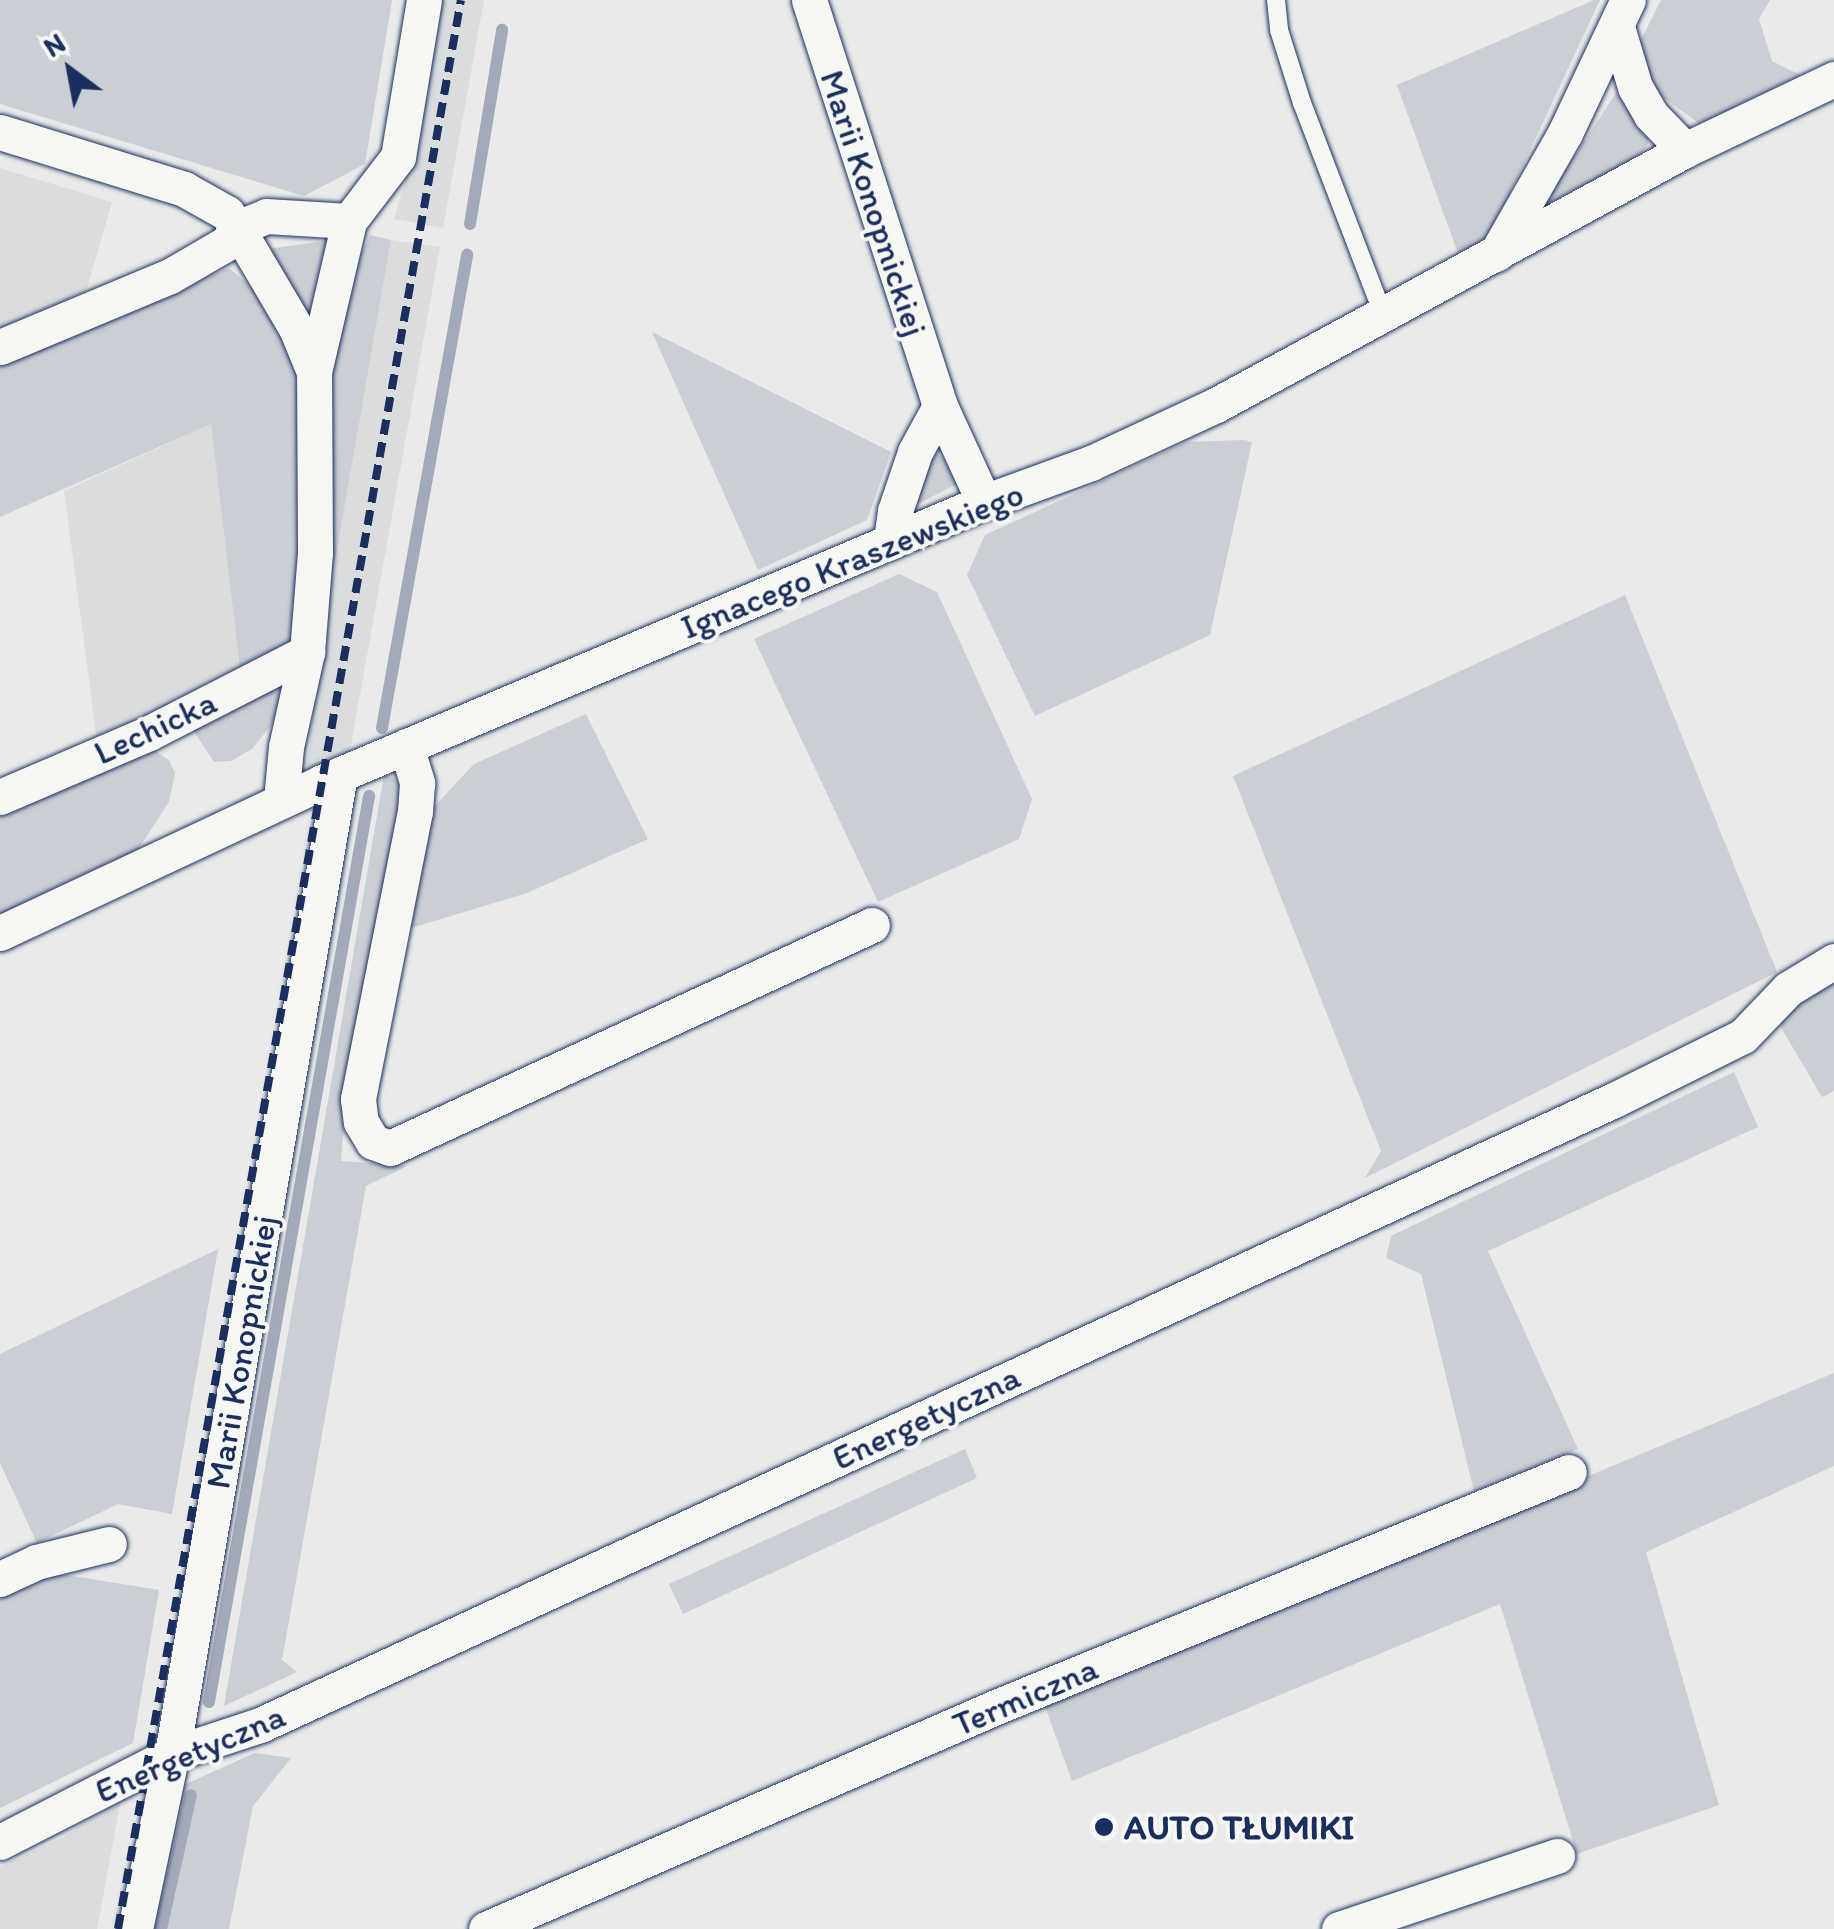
<!DOCTYPE html>
<meta charset="utf-8">
<style>
body{margin:0}
#map{position:relative;width:1834px;height:1929px;overflow:hidden;background:#e9eae9;font-family:Itim,sans-serif}
div>[style]{position:absolute}
[style*='--x']{left:calc(var(--x)*1px);top:calc(var(--y)*1px);width:calc(var(--w)*1px);rotate:calc(var(--a)*1deg)}
.built>*{inset:0;background:#dadcde}
.green>*{inset:0;background:#caced5}
.stream>*{height:12px;margin:-6px;padding:0 6px;transform-origin:6px;border-radius:6px;background:#a2aaba}
.roads{filter:drop-shadow(0 0 2px #1b2f5e) drop-shadow(0 0 2px #1b2f5e)}
.lane>*{height:18px;margin:-9px;padding:0 9px;transform-origin:9px;border-radius:9px;background:#f6f6f2}
.street>*{height:35px;margin:-17.5px;padding:0 17.5px;transform-origin:17.5px;border-radius:17.5px;background:#f6f6f2}
.rail>*{height:8px;margin-top:-4px;transform-origin:0;background:repeating-linear-gradient(90deg,#1b2f5e 0 15px,transparent 0 23px)}
.dots>*{width:28px;height:28px;translate:-50% -50%;box-sizing:border-box;border:5px solid #f6f6f2;border-radius:50%}
span{translate:-50% -50%;white-space:nowrap;text-align:center;line-height:1.15;-webkit-text-stroke:8px #f6f6f2;paint-order:stroke}
.street-label{font-size:35px;color:#1b2f5e}
.poi-label{font-size:35px;color:#1b2f5e;font-weight:700}
.left{translate:0 -50%;text-align:left}
.north{position:absolute;left:20px;top:20px;width:100px;height:100px;-webkit-text-stroke:8px #f6f6f2;paint-order:stroke;rotate:328deg;font-size:28px;font-weight:700;line-height:40px;text-align:center;color:#1b2f5e}
.north::after{content:'';display:block;margin:auto;width:35px;height:45px;background:#1b2f5e;clip-path:polygon(50% 0,100% 100%,50% 72%,0 100%)}
</style>
<div id="map">
<div class="built">
<div style="clip-path:polygon(441px 0,484px 0,443px 228px,394px 219px,415px 147px)"></div>
<div style="clip-path:polygon(0 168px,112px 202px,84px 299px,0 334px)"></div>
<div style="clip-path:polygon(391px 240px,440px 247px,349px 756px,306px 781px,318px 659px)"></div>
<div style="clip-path:polygon(211px 424px,241px 678px,97px 740px,64px 491px)"></div>
<div style="clip-path:polygon(121px 1799px,97px 1929px,0 1929px,0 1867px,63px 1837px)"></div>
</div>
<div class="green">
<div style="clip-path:polygon(0 0,392px 0,365px 164px,304px 196px,0 104px)"></div>
<div style="clip-path:polygon(1594px 0,1600px 0,1489px 238px,1459px 256px,1397px 85px)"></div>
<div style="clip-path:polygon(1661px 0,1770px 0,1759px 19px,1772px 61px,1800px 75px,1700px 124px,1654px 91px,1639px 44px)"></div>
<div style="clip-path:polygon(1616px 93px,1650px 137px,1646px 148px,1628px 163px,1541px 207px)"></div>
<div style="clip-path:polygon(370px 235px,391px 240px,322px 636px,330px 382px,346px 286px)"></div>
<div style="clip-path:polygon(325px 241px,330px 243px,317px 335px,268px 249px)"></div>
<div style="clip-path:polygon(229px 268px,259px 293px,279px 323px,295px 366px,298px 398px,301px 617px,295px 646px,241px 678px,211px 424px,0 517px,0 364px)"></div>
<div style="clip-path:polygon(652px 332px,891px 452px,867px 520px,758px 570px)"></div>
<div style="clip-path:polygon(1244px 440px,1252px 442px,1210px 635px,1035px 716px,967px 575px,985px 535px,1186px 442px)"></div>
<div style="clip-path:polygon(937px 453px,949px 464px,957px 484px,916px 505px,912px 499px,929px 456px)"></div>
<div style="clip-path:polygon(899px 574px,937px 592px,1032px 799px,1019px 839px,878px 902px,754px 639px)"></div>
<div style="clip-path:polygon(1625px 595px,1777px 972px,1365px 1178px,1381px 1151px,1233px 776px)"></div>
<div style="clip-path:polygon(286px 679px,272px 724px,252px 749px,231px 761px,214px 762px,191px 727px)"></div>
<div style="clip-path:polygon(586px 714px,648px 839px,527px 893px,411px 928px,434px 807px,474px 764px)"></div>
<div style="clip-path:polygon(138px 749px,155px 751px,169px 760px,175px 773px,169px 802px,137px 851px,0 915px,0 806px)"></div>
<div style="clip-path:polygon(384px 775px,394px 778px,404px 792px,346px 1098px,341px 1161px,407px 1166px,366px 1186px,282px 1660px,297px 1672px,224px 1706px)"></div>
<div style="clip-path:polygon(1834px 975px,1834px 1091px,1822px 1097px,1779px 1024px,1790px 1004px)"></div>
<div style="clip-path:polygon(1734px 1072px,1758px 1127px,1488px 1251px,1578px 1449px,1474px 1491px,1421px 1274px,1386px 1258px,1391px 1236px)"></div>
<div style="clip-path:polygon(218px 1249px,172px 1514px,118px 1504px,37px 1543px,0 1463px,0 1354px)"></div>
<div style="clip-path:polygon(1834px 1373px,1834px 1466px,1646px 1552px,1719px 1805px,1577px 1854px,1500px 1604px,1072px 1781px,1044px 1704px)"></div>
<div style="clip-path:polygon(965px 1449px,977px 1478px,683px 1614px,669px 1584px)"></div>
<div style="clip-path:polygon(54px 1573px,159px 1590px,133px 1743px,0 1808px,0 1599px)"></div>
<div style="clip-path:polygon(255px 1753px,291px 1758px,253px 1806px,229px 1929px,146px 1929px,177px 1788px)"></div>
</div>
<div class="stream">
<div style="--x:470;--y:224;--w:197;--a:-80.6"></div>
<div style="--x:382;--y:728;--w:481;--a:-79.8"></div>
<div style="--x:209;--y:1702;--w:920;--a:-79.98"></div>
<div style="--x:161;--y:1929;--w:137;--a:-77.4"></div>
</div>
<div class="roads">
<div class="lane">
<div style="--x:1276;--y:0;--w:30;--a:84"></div>
<div style="--x:1279;--y:30;--w:77;--a:72.5"></div>
<div style="--x:1302;--y:103;--w:229;--a:69"></div>
</div>
<div class="street">
<div style="--x:809;--y:0;--w:427;--a:72.1"></div>
<div style="--x:940;--y:406;--w:52;--a:118.5"></div>
<div style="--x:915;--y:452;--w:62;--a:108.7"></div>
<div style="--x:895;--y:511;--w:30;--a:98"></div>
<div style="--x:1617;--y:27;--w:63;--a:73.3"></div>
<div style="--x:1635;--y:87;--w:32;--a:60"></div>
<div style="--x:1651;--y:115;--w:49;--a:45.8"></div>
<div style="--x:0;--y:132;--w:193;--a:17.2"></div>
<div style="--x:184;--y:189;--w:49;--a:29.2"></div>
<div style="--x:227;--y:213;--w:18;--a:56"></div>
<div style="--x:237;--y:228;--w:18;--a:124"></div>
<div style="--x:227;--y:243;--w:66;--a:149.9"></div>
<div style="--x:170;--y:276;--w:184;--a:157.3"></div>
<div style="--x:1496;--y:254;--w:139;--a:-60.3"></div>
<div style="--x:1565;--y:133;--w:147;--a:-64.7"></div>
<div style="--x:314;--y:372;--w:155;--a:-76.9"></div>
<div style="--x:940;--y:406;--w:106;--a:65.4"></div>
<div style="--x:406;--y:746;--w:39;--a:73"></div>
<div style="--x:417;--y:783;--w:28;--a:94"></div>
<div style="--x:415;--y:811;--w:294;--a:101.2"></div>
<div style="--x:358;--y:1099;--w:23;--a:83"></div>
<div style="--x:361;--y:1122;--w:23;--a:59"></div>
<div style="--x:373;--y:1142;--w:18;--a:19"></div>
<div style="--x:390;--y:1148;--w:531;--a:-24.83"></div>
<div style="--x:0;--y:797;--w:162;--a:-23.2"></div>
<div style="--x:149;--y:733;--w:178;--a:-27.1"></div>
<div style="--x:281;--y:800;--w:53;--a:-84.6"></div>
<div style="--x:286;--y:747;--w:97;--a:-77.5"></div>
<div style="--x:307;--y:652;--w:99;--a:-85.4"></div>
<div style="--x:315;--y:553;--w:181;--a:-90.3"></div>
<div style="--x:314;--y:372;--w:48;--a:-112.2"></div>
<div style="--x:296;--y:328;--w:116;--a:-120.5"></div>
<div style="--x:237;--y:228;--w:31;--a:-22"></div>
<div style="--x:266;--y:216;--w:83;--a:3.4"></div>
<div style="--x:349;--y:221;--w:81;--a:-52.6"></div>
<div style="--x:398;--y:157;--w:159;--a:-80.6"></div>
<div style="--x:0;--y:933;--w:356;--a:-25.1"></div>
<div style="--x:322;--y:782;--w:719;--a:-22.93"></div>
<div style="--x:984;--y:502;--w:114;--a:-20"></div>
<div style="--x:1091;--y:463;--w:138;--a:-24.9"></div>
<div style="--x:1216;--y:405;--w:534;--a:-28.53"></div>
<div style="--x:1685;--y:150;--w:165;--a:-25.5"></div>
<div style="--x:0;--y:1579;--w:40;--a:-25"></div>
<div style="--x:36;--y:1562;--w:75;--a:-13.9"></div>
<div style="--x:0;--y:1842;--w:193;--a:-27.1"></div>
<div style="--x:172;--y:1754;--w:93;--a:-18.2"></div>
<div style="--x:260;--y:1725;--w:1489;--a:-24.78"></div>
<div style="--x:1612;--y:1101;--w:146;--a:-26.4"></div>
<div style="--x:1743;--y:1036;--w:65;--a:-46.2"></div>
<div style="--x:1788;--y:989;--w:54;--a:-31.3"></div>
<div style="--x:135;--y:1929;--w:179;--a:-78.1"></div>
<div style="--x:172;--y:1754;--w:994;--a:-80.27"></div>
<div style="--x:486;--y:1929;--w:556;--a:-23.52"></div>
<div style="--x:996;--y:1707;--w:619;--a:-22.3"></div>
<div style="--x:1339;--y:1929;--w:230;--a:-18.5"></div>
</div>
</div>
<div class="rail">
<div style="--x:118;--y:1929;--w:1959;--a:-79.92"></div>
</div>
<div class="dots">
<div style="left:1104px;top:1827px;background:#1b2f5e"></div>
</div>
<div class="street-label">
<span style="left:874px;top:203px;rotate:72deg">Marii Konopnickiej</span>
<span style="left:852px;top:560px;rotate:-22deg">Ignacego Kraszewskiego</span>
<span style="left:155px;top:727px;rotate:-25deg">Lechicka</span>
<span style="left:241px;top:1352px;rotate:-80deg">Marii Konopnickiej</span>
<span style="left:926px;top:1417px;rotate:-25deg">Energetyczna</span>
<span style="left:1025px;top:1696px;rotate:-23deg">Termiczna</span>
<span style="left:190px;top:1753px;rotate:-23deg">Energetyczna</span>
</div>
<div class="poi-label">
<span class="left" style="left:1124px;top:1827px">AUTO TŁUMIKI</span>
</div>
<div class="north">N</div>
</div>
